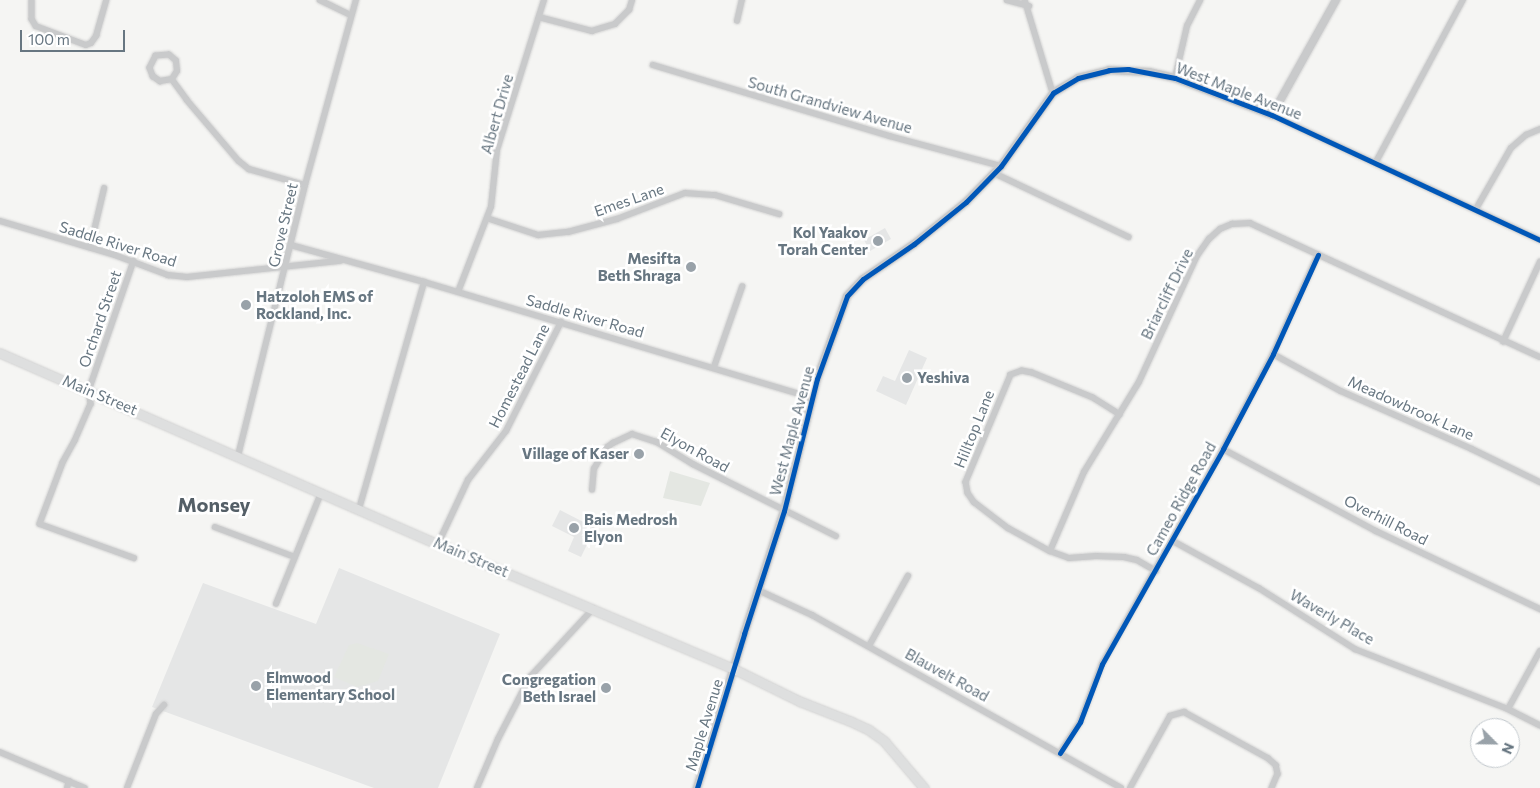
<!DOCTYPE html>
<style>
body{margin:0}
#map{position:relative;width:1540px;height:788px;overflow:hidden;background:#f5f5f3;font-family:Commissioner,sans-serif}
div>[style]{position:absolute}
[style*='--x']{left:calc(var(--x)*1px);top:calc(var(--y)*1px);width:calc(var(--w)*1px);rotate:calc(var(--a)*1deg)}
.built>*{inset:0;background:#e5e6e6}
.green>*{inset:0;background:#e4e7e2}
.roads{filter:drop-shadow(0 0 1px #d2d2d2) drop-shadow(0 0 1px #d2d2d2)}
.minor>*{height:5.5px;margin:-2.75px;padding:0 2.75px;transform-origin:2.75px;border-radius:2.75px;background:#c9cacb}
.tertiary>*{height:8px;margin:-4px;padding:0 4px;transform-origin:4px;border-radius:4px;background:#c9cacb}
.secondary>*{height:9px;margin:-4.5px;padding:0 4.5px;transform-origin:4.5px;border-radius:4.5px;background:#dedfdf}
.cycleway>*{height:5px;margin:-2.5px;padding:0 2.5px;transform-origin:2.5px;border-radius:2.5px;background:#0057b8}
.dots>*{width:14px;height:14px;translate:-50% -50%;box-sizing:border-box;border:2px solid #fff;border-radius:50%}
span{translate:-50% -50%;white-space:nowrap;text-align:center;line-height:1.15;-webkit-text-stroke:5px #fff;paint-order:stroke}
.street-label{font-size:15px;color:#677681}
.poi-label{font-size:15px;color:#677681;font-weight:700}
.right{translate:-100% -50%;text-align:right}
.left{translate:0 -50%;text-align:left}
.district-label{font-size:20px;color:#545f67;font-weight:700}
.north{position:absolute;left:1470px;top:718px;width:50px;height:50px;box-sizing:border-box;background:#fff;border:1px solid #c2c8cd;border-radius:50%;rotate:113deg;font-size:14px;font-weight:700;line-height:20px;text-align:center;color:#677681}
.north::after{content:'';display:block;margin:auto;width:18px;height:22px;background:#99a2a9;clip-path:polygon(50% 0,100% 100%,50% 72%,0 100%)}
.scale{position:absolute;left:20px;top:30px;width:105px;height:22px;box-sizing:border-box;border:2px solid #677681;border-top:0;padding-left:6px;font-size:15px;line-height:18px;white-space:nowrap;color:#677681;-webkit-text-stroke:4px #fff;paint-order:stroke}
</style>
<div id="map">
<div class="built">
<div style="clip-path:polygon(885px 228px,891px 239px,870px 251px,864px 240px)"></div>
<div style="clip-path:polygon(909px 350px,927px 358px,906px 405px,876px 391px,883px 376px,895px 381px)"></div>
<div style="clip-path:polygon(560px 510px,595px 528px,581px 557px,568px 551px,574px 537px,552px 526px)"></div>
<div style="clip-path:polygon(339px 568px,500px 634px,438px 788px,374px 788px,152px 707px,203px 583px,316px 624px)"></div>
</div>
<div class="green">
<div style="clip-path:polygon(670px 471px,710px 483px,701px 506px,663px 498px)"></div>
<div style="clip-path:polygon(357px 643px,389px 654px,378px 681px,357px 687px,334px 677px,349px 645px)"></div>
</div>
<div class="roads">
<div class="minor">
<div style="--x:32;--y:0;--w:19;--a:90"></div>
<div style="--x:32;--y:19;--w:8;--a:60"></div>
<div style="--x:36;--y:26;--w:53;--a:20.8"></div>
<div style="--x:86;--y:45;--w:5;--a:-22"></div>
<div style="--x:91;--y:43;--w:9;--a:-54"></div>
<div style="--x:96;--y:36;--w:37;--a:-74"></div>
<div style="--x:320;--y:0;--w:34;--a:26"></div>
<div style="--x:1007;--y:0;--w:23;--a:15"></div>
<div style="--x:1025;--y:0;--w:97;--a:73.2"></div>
<div style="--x:539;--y:17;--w:55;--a:14.8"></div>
<div style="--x:592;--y:31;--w:24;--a:-17"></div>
<div style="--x:615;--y:24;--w:20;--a:-45"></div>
<div style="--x:629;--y:10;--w:10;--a:-73"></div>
<div style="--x:737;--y:21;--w:22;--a:-77"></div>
<div style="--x:653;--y:65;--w:247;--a:16.7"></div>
<div style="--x:890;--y:136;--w:115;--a:15.1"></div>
<div style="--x:1175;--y:78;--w:53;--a:-77"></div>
<div style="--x:1187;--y:26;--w:29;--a:-63"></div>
<div style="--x:172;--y:79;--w:9;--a:-58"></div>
<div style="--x:177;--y:71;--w:10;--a:-96"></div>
<div style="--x:176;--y:61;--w:9;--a:-139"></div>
<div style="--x:169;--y:55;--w:13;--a:176"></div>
<div style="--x:156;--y:56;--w:13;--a:117"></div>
<div style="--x:150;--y:68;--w:9;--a:69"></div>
<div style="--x:153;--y:76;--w:9;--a:36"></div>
<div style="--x:160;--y:81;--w:12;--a:-9"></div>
<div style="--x:172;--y:79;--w:26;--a:54"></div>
<div style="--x:187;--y:100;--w:80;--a:49.6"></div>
<div style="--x:239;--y:161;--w:13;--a:39"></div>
<div style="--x:249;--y:169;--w:58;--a:15.9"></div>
<div style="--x:1272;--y:115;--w:296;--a:25"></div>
<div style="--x:1376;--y:162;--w:184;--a:-61.8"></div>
<div style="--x:994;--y:173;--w:149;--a:25.4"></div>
<div style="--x:1476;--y:209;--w:70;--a:-60.2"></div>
<div style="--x:1511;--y:148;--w:20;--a:-41"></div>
<div style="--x:1526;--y:135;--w:15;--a:-23"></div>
<div style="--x:487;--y:218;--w:54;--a:18.4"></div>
<div style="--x:538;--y:235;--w:30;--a:-6"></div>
<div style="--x:568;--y:232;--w:51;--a:-14.9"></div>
<div style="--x:617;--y:219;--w:73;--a:-20.9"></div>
<div style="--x:685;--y:193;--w:30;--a:4"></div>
<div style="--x:715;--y:195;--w:67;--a:16.5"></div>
<div style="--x:0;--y:221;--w:120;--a:16.5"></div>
<div style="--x:115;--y:255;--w:57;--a:20.7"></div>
<div style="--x:168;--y:275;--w:19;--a:6"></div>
<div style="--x:187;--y:277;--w:154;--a:-6"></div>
<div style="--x:291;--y:245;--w:138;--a:15.5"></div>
<div style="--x:424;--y:282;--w:405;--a:16.6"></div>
<div style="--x:90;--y:248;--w:61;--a:-76.7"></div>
<div style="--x:134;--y:261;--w:138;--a:109.1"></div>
<div style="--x:89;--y:391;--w:13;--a:81"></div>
<div style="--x:91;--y:404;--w:40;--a:113.4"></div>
<div style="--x:75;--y:441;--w:25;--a:119"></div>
<div style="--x:63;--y:463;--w:65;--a:110.7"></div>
<div style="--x:40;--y:524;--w:100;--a:19.9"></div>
<div style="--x:458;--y:292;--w:91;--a:-68.8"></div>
<div style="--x:491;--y:207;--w:57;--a:-84"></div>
<div style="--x:497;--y:150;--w:157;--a:-72.6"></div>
<div style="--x:1503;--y:342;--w:88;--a:-65.2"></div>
<div style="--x:1273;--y:354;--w:77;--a:28.6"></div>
<div style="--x:1341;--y:391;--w:143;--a:23.9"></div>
<div style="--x:1472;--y:449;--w:76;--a:25.9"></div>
<div style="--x:714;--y:367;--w:85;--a:-70.7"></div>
<div style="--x:1120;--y:415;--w:32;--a:-148"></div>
<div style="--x:1093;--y:398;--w:66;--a:-157.7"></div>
<div style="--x:1032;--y:373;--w:10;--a:-169"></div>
<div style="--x:1022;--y:371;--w:12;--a:160"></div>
<div style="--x:1011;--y:375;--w:116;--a:112.8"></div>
<div style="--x:966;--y:482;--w:11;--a:80"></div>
<div style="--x:968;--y:493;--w:11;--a:56"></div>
<div style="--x:974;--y:502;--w:43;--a:37.4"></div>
<div style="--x:1008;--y:528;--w:48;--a:28.7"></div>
<div style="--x:1050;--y:551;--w:20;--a:20"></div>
<div style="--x:1069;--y:558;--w:27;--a:-4"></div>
<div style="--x:1096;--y:556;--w:28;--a:2"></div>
<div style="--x:1124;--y:557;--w:13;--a:13"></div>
<div style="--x:1137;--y:560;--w:22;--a:30"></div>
<div style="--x:1223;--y:449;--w:174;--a:28.2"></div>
<div style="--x:1376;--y:531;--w:182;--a:25.4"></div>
<div style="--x:238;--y:456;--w:279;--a:-76.1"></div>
<div style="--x:305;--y:185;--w:192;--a:-74.6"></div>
<div style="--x:592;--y:490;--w:21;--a:-85"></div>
<div style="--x:594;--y:469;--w:24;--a:-60"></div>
<div style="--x:606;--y:448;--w:9;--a:-36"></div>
<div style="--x:613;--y:443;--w:21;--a:-25"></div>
<div style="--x:632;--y:434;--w:26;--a:18"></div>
<div style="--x:657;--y:442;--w:42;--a:31.4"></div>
<div style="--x:693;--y:464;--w:160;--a:26.7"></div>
<div style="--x:359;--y:509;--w:236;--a:-74"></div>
<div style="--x:215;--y:527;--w:85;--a:20.6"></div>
<div style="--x:1173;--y:541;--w:98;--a:28.7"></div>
<div style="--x:1259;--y:588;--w:114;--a:32.4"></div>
<div style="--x:1355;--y:649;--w:164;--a:21.4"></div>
<div style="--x:1508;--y:709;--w:36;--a:27"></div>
<div style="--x:438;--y:544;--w:71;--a:-64.9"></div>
<div style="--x:468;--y:480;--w:62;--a:-52.2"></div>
<div style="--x:506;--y:431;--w:122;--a:-63.2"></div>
<div style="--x:1050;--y:551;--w:86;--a:-66.7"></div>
<div style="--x:1084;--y:472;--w:105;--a:-58.6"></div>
<div style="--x:1139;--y:382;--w:139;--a:-65.3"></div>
<div style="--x:1197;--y:256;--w:21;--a:-55"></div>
<div style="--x:1209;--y:239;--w:15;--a:-42"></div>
<div style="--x:1220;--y:229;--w:13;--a:-23"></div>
<div style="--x:1232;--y:224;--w:18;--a:-3"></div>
<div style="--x:1250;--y:223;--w:319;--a:24.8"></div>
<div style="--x:758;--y:590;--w:60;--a:24.8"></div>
<div style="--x:812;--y:615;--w:354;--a:29.2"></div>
<div style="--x:276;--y:604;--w:120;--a:-67.9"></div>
<div style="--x:869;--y:646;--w:80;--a:-60.9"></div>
<div style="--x:1508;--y:709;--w:66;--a:-61.1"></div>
<div style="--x:0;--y:752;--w:92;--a:23"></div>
<div style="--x:1060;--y:753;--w:37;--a:-57"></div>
<div style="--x:1080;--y:722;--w:62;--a:-69.2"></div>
<div style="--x:1102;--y:664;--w:247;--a:-60.6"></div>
<div style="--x:1223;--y:449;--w:107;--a:-62.2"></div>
<div style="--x:1273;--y:354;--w:109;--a:-65.6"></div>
<div style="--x:67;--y:788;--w:7;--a:-74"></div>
<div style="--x:127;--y:788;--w:79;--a:-68.6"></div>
<div style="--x:156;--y:714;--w:12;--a:-48"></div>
<div style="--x:477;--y:788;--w:53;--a:-66.8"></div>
<div style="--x:498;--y:739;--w:70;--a:-62.7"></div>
<div style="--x:530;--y:677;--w:93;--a:-47.2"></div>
<div style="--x:1130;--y:788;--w:82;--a:-60.9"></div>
<div style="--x:1170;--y:716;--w:15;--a:-16"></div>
<div style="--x:1184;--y:712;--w:96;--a:28.7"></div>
<div style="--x:1268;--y:758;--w:11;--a:41"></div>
<div style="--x:1276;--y:765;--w:9;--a:77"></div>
<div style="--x:1278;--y:774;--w:15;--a:113"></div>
</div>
<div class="tertiary">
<div style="--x:697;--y:788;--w:161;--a:-73"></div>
<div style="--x:744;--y:634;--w:129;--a:-72"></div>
<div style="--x:784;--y:511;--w:136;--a:-76"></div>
<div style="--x:817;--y:379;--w:88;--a:-70.1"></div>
<div style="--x:847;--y:296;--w:23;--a:-47"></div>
<div style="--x:863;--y:279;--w:62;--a:-34.5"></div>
<div style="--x:914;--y:244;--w:67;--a:-38.9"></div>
<div style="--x:966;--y:202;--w:50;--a:-45.8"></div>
<div style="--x:1001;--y:166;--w:90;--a:-54.5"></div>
<div style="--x:1053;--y:93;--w:29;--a:-31"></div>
<div style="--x:1078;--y:78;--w:32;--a:-14"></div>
<div style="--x:1109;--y:70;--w:40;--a:2.9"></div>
<div style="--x:1149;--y:72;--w:27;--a:13"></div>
<div style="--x:1175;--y:78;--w:104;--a:20.9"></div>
<div style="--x:1272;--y:115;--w:132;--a:-60.9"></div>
</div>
<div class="secondary">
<div style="--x:0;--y:353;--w:478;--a:23.6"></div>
<div style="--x:438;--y:544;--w:321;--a:22.9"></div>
<div style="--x:734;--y:669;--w:72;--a:26.2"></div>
<div style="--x:799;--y:701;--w:55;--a:21.4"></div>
<div style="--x:850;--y:721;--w:21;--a:25"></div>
<div style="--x:869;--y:730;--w:19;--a:36"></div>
<div style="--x:884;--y:741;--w:62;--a:49.6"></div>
</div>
</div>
<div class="cycleway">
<div style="--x:1060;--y:753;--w:37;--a:-57"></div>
<div style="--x:1080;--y:722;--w:62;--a:-69.2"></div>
<div style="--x:1102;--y:664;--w:247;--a:-60.6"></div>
<div style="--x:1223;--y:449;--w:107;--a:-62.2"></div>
<div style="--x:1273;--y:354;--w:109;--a:-65.6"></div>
<div style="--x:697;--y:788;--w:161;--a:-73"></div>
<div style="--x:744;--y:634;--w:129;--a:-72"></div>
<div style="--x:784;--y:511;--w:136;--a:-76"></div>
<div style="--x:817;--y:379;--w:88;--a:-70.1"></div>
<div style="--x:847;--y:296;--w:23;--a:-47"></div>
<div style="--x:863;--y:279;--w:62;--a:-34.5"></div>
<div style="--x:914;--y:244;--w:67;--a:-38.9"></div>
<div style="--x:966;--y:202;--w:50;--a:-45.8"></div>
<div style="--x:1001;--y:166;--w:90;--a:-54.5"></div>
<div style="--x:1053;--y:93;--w:29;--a:-31"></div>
<div style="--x:1078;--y:78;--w:32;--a:-14"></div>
<div style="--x:1109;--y:70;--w:19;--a:-3"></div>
<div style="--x:1128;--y:69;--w:48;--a:10.8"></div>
<div style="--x:1175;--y:78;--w:104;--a:20.9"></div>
<div style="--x:1272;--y:115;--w:296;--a:25"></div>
</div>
<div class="dots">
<div style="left:878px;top:241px;background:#99a2a9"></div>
<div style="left:691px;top:267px;background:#99a2a9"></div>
<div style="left:246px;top:305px;background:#99a2a9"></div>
<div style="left:907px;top:378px;background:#99a2a9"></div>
<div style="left:639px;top:454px;background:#99a2a9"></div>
<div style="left:574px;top:528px;background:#99a2a9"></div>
<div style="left:256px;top:686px;background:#99a2a9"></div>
<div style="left:606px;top:688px;background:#99a2a9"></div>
</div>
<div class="street-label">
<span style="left:1239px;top:91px;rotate:21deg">West Maple Avenue</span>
<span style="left:830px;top:105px;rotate:16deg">South Grandview Avenue</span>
<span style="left:497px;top:114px;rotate:-74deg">Albert Drive</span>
<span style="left:629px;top:200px;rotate:-19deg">Emes Lane</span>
<span style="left:283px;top:225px;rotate:-77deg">Grove Street</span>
<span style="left:118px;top:244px;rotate:17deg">Saddle River Road</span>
<span style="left:1167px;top:294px;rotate:-64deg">Briarcliff Drive</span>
<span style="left:585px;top:316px;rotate:16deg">Saddle River Road</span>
<span style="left:100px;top:319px;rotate:-71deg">Orchard Street</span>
<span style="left:519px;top:376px;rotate:-63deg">Homestead Lane</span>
<span style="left:100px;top:395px;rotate:23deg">Main Street</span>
<span style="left:1411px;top:408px;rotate:24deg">Meadowbrook Lane</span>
<span style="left:974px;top:429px;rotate:-68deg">Hilltop Lane</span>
<span style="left:792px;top:431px;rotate:-75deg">West Maple Avenue</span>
<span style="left:695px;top:450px;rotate:29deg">Elyon Road</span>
<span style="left:1181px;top:499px;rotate:-61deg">Cameo Ridge Road</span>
<span style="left:1386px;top:520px;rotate:27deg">Overhill Road</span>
<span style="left:471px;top:557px;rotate:23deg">Main Street</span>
<span style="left:1332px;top:617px;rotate:30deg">Waverly Place</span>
<span style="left:947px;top:675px;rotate:29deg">Blauvelt Road</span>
<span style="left:704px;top:725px;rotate:-73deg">Maple Avenue</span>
</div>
<div class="poi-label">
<span class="right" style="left:868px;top:241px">Kol Yaakov<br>Torah Center</span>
<span class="right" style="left:681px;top:267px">Mesifta<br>Beth Shraga</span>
<span class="left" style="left:256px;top:305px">Hatzoloh EMS of<br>Rockland, Inc.</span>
<span class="left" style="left:917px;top:378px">Yeshiva</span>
<span class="right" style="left:629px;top:454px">Village of Kaser</span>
<span class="left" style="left:584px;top:528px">Bais Medrosh<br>Elyon</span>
<span class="left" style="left:266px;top:686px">Elmwood<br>Elementary School</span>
<span class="right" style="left:596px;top:688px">Congregation<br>Beth Israel</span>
</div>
<div class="district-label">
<span style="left:214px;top:504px">Monsey</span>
</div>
<div class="north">N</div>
<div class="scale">100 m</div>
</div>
